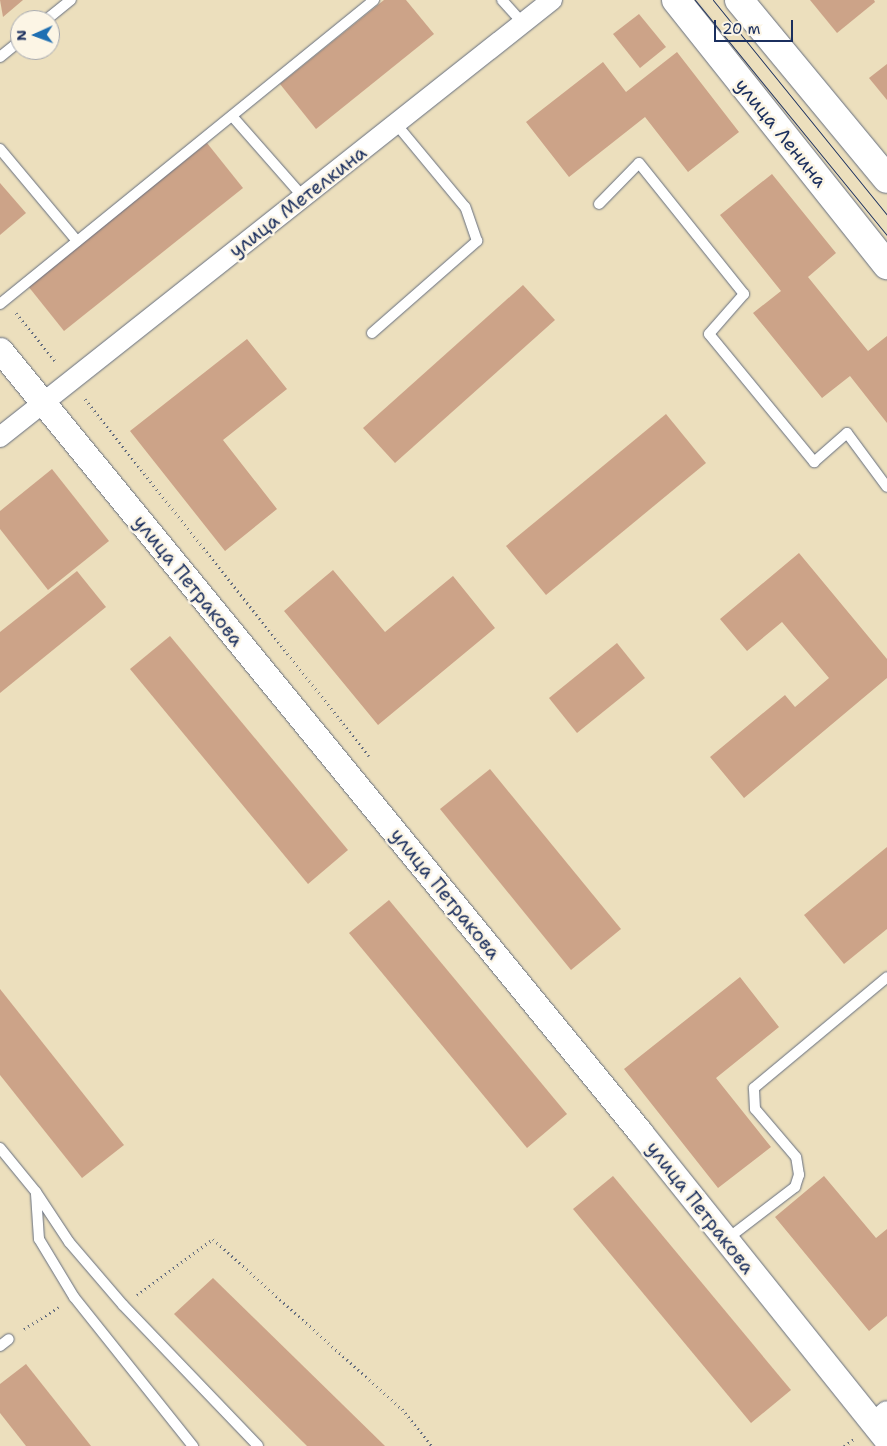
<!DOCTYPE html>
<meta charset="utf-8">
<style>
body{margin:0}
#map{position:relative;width:887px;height:1446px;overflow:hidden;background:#ecdfbd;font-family:"Shantell Sans",sans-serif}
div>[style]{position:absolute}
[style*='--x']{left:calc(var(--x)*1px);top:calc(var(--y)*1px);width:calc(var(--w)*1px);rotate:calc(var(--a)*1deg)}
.building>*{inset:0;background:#cca388}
.path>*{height:3px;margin-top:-1.5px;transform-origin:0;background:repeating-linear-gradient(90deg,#646d7f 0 1px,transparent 0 5px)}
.roads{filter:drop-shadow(0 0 1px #646d7f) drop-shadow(0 0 1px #646d7f)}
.service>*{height:10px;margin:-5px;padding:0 5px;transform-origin:5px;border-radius:5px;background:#fff}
.minor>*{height:20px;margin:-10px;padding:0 10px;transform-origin:10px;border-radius:10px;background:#fff}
.tertiary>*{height:25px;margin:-12.5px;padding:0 12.5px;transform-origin:12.5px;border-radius:12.5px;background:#fff}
.secondary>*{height:28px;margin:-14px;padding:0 14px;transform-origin:14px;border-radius:14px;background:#fff}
.tram>*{height:1px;margin:-0.5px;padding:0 0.5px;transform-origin:0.5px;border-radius:0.5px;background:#1b2f5e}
span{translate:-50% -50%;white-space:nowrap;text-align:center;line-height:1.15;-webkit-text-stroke:5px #fcf5e5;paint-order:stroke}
.street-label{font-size:19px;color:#1b2f5e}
.north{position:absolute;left:10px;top:10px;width:50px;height:50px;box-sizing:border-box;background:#fcf5e5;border:1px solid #a2a6af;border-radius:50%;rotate:268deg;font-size:14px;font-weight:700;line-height:20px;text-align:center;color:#1b2f5e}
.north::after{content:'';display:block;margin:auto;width:18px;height:22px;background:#1f6fb2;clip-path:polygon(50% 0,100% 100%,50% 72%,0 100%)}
.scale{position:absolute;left:714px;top:20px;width:79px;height:22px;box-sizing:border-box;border:2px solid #1b2f5e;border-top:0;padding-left:6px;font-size:15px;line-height:18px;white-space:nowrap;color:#1b2f5e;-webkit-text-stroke:4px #fcf5e5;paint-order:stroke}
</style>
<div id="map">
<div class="building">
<div style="clip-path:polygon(0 0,23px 0,3px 17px)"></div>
<div style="clip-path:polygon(384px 0,406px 0,434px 34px,316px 129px,280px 84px)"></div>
<div style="clip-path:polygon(810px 0,874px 0,875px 2px,837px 33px)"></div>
<div style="clip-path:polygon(639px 14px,666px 47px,640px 68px,613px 34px)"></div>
<div style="clip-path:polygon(677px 52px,739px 132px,688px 172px,645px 117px,569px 177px,526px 122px,603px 62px,626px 92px)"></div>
<div style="clip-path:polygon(887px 64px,887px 100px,869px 78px)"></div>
<div style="clip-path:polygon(207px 143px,243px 188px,64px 331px,28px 286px)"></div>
<div style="clip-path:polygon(772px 174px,836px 253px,808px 277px,868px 351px,887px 336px,887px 423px,850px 376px,822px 398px,753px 313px,781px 291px,720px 215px)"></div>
<div style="clip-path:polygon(0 183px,26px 213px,0 235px)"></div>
<div style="clip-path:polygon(523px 285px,555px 320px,395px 463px,363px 428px)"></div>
<div style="clip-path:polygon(247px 339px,287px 389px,223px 440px,277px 509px,225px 551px,130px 431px)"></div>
<div style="clip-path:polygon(666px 414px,706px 463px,546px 595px,506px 546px)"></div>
<div style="clip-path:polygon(52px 469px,109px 541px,48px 590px,0 529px,0 511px)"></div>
<div style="clip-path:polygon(799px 553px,887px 659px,887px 678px,744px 798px,710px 757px,785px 695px,795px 707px,829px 678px,782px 622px,747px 651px,720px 619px)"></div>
<div style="clip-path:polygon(333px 570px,385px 632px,453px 576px,495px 628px,378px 725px,284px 611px)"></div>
<div style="clip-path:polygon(77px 571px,106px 607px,0 693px,0 632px)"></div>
<div style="clip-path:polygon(170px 636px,348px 850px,308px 884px,130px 669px)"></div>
<div style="clip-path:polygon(617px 643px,645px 678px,577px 733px,549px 698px)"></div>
<div style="clip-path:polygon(490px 769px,621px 929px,571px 970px,440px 809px)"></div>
<div style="clip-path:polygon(887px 847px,887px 929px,844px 964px,804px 915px)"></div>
<div style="clip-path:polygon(389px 900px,567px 1114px,527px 1148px,349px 933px)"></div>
<div style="clip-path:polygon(740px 977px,779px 1027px,716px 1078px,771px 1147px,718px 1188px,624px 1069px)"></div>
<div style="clip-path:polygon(0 989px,124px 1145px,82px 1178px,0 1075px)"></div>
<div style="clip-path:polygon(613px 1176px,791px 1390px,751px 1423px,573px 1209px)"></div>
<div style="clip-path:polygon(824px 1176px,876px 1238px,887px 1229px,887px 1316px,869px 1331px,775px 1217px)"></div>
<div style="clip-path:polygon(213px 1278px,385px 1446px,307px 1446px,174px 1314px)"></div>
<div style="clip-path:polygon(26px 1364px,91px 1446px,26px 1446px,0 1413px,0 1384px)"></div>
</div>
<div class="path">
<div style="--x:16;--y:313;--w:63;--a:50.8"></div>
<div style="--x:85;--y:399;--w:456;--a:51.5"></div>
<div style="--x:137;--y:1295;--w:94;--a:-36.4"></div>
<div style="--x:213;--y:1239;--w:254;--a:42"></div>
<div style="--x:402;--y:1409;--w:48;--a:51"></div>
<div style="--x:24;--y:1329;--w:41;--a:-32.2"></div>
<div style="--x:844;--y:1446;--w:12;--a:-35"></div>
</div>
<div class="roads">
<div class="service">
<div style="--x:502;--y:0;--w:31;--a:48"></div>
<div style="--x:46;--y:20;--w:32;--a:-39"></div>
<div style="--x:0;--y:57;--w:26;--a:-39"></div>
<div style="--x:232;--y:116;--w:109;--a:48.7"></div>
<div style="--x:0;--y:149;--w:120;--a:50.1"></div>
<div style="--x:599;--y:204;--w:57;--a:-45.7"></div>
<div style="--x:639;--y:163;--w:168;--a:51.3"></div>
<div style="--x:744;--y:294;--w:53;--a:131.2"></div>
<div style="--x:709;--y:334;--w:166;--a:50.6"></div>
<div style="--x:814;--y:462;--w:44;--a:-41.3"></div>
<div style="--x:847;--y:433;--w:67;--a:53.5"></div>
<div style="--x:0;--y:304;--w:482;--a:-39.1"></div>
<div style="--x:372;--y:333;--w:140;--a:-41.2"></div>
<div style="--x:477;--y:241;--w:36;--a:-109"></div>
<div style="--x:465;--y:207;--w:108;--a:-129.7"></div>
<div style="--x:0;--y:1148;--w:57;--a:50.7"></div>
<div style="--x:36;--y:1192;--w:60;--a:56.6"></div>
<div style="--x:69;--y:1242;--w:83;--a:49.4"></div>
<div style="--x:123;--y:1305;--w:195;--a:46.2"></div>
<div style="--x:36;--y:1194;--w:45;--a:86.2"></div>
<div style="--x:39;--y:1239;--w:68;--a:58.9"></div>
<div style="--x:74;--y:1297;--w:191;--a:51.4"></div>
<div style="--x:727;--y:1239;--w:86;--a:-37.4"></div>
<div style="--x:795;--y:1187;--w:13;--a:-72"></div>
<div style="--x:799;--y:1175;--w:18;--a:-99"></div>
<div style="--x:796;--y:1157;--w:63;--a:-130.5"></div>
<div style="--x:755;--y:1109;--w:21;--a:-93"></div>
<div style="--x:754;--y:1088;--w:173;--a:-39.8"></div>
<div style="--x:0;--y:1346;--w:11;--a:-38"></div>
</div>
<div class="minor">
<div style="--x:0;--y:437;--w:704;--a:-38.37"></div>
<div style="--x:873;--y:1423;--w:18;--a:-41"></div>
</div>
<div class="tertiary">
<div style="--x:0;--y:350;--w:1011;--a:50.7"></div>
<div style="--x:640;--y:1132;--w:395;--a:51.3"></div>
</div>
<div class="secondary">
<div style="--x:676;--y:0;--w:339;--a:51.5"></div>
<div style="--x:739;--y:0;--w:232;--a:50.4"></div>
</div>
</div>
<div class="tram">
<div style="--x:695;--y:0;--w:303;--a:50.8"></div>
<div style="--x:713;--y:0;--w:277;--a:51"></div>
</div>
<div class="street-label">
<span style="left:781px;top:133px;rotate:51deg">улица Ленина</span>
<span style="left:298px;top:202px;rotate:-38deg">улица Метелкина</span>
<span style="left:188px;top:581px;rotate:51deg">улица Петракова</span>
<span style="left:445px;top:894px;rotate:51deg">улица Петракова</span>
<span style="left:700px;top:1208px;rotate:52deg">улица Петракова</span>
</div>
<div class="north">N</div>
<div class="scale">20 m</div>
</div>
